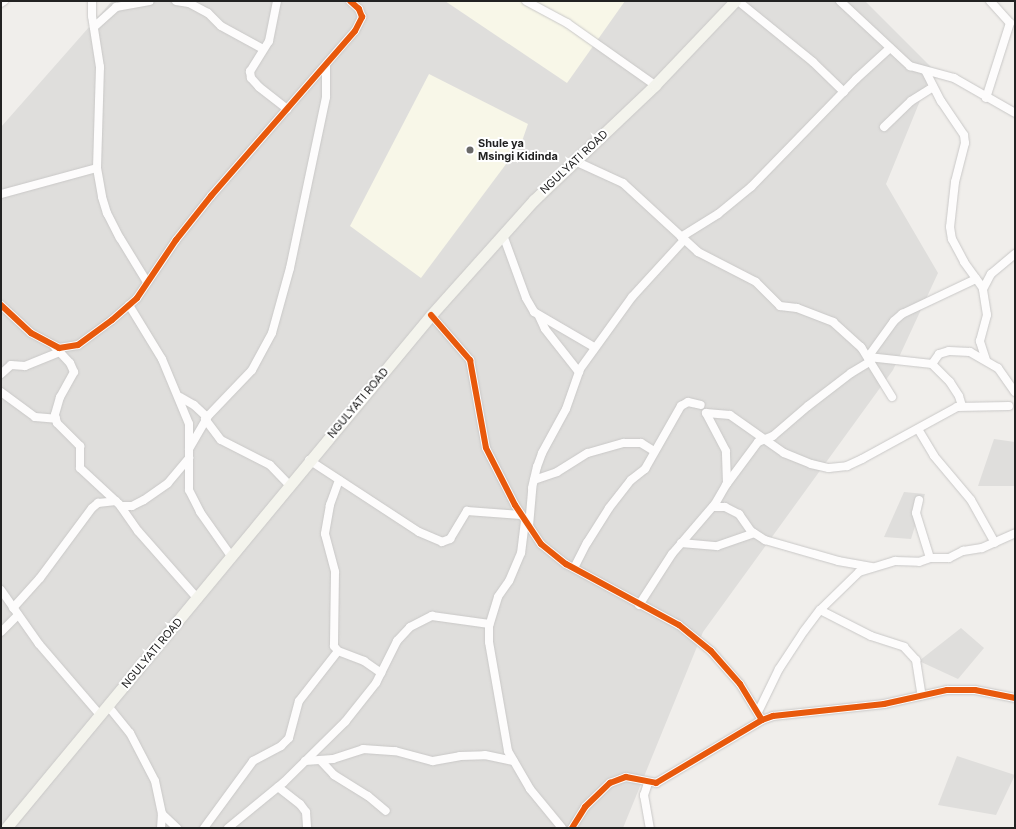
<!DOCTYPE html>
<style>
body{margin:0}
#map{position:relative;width:1016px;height:829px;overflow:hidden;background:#f0eeeb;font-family:Inter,sans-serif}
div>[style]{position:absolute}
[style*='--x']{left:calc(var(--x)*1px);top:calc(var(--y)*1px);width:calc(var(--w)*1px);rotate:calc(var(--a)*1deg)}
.residential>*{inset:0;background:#dfdedc}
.education>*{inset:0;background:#f8f7e8}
.roads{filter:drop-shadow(0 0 1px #c9c8c7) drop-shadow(0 0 1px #c9c8c7)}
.minor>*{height:8px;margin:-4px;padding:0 4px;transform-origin:4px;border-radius:4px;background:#fdfcfc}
.secondary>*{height:11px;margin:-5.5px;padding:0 5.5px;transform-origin:5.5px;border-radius:5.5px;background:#f4f4ed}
.cycleway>*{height:6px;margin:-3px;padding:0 3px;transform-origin:3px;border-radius:3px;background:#e8590c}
.dots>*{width:11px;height:11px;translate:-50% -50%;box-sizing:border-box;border:2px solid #fff;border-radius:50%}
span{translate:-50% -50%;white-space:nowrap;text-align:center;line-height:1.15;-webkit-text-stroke:4px #fff;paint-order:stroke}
.poi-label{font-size:11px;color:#222;font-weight:700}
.left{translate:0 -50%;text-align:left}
.street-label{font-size:11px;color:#222}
.frame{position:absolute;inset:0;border:2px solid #222;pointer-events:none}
</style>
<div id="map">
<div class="residential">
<div style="clip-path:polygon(112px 1px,865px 1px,933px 69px,886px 184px,938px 273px,893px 370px,703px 632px,623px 828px,1px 828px,1px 127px)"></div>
<div style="clip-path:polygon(994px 439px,1015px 442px,1015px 486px,978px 486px)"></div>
<div style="clip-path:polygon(904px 492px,925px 494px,911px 539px,884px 537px)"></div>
<div style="clip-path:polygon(961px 628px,984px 648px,958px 679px,919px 661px)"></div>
<div style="clip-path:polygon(957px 756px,1015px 775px,996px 815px,938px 805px)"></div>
</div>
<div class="education">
<div style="clip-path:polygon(445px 1px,625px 1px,567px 83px)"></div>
<div style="clip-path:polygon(429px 74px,528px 124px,521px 144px,421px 278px,350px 226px)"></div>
</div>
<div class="roads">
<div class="minor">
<div style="--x:92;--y:1;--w:15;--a:90"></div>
<div style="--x:92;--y:16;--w:52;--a:81.1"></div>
<div style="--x:100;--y:67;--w:101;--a:91.7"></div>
<div style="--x:97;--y:168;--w:29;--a:80"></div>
<div style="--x:102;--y:197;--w:17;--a:73"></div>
<div style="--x:107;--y:213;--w:28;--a:63"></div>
<div style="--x:120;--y:238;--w:52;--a:58.5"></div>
<div style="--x:176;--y:1;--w:13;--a:9"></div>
<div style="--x:189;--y:3;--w:21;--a:28"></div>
<div style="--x:208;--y:13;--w:18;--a:45"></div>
<div style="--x:221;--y:26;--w:48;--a:28.7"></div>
<div style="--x:277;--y:1;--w:41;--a:101.3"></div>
<div style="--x:269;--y:41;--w:36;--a:122"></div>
<div style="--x:250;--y:71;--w:7;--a:82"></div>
<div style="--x:251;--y:78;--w:12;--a:48"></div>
<div style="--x:259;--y:87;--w:36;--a:38"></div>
<div style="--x:526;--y:1;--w:47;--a:28.2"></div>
<div style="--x:567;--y:23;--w:108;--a:35.2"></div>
<div style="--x:738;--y:1;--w:97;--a:39.1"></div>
<div style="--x:813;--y:62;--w:43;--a:44.1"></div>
<div style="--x:840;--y:1;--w:96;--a:42.9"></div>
<div style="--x:910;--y:66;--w:46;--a:15.3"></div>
<div style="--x:954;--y:78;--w:70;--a:29.8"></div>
<div style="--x:1;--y:3;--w:4;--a:-34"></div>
<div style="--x:94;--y:27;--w:30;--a:-42"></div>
<div style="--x:116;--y:7;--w:34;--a:-10"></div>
<div style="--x:926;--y:72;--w:33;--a:63"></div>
<div style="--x:941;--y:101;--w:41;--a:55.9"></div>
<div style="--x:964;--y:135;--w:8;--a:83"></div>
<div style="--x:965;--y:143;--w:40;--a:104.4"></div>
<div style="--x:955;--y:182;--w:45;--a:96.3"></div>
<div style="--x:950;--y:227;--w:12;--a:81"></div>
<div style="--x:952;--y:239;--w:26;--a:62"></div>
<div style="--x:964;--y:262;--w:32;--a:54"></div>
<div style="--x:986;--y:98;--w:79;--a:-72.3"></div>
<div style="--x:1010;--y:23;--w:30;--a:-132"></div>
<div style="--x:884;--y:127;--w:37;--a:-44"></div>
<div style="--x:911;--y:101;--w:26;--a:-32"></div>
<div style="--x:575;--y:161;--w:53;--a:24.6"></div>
<div style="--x:623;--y:183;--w:102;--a:42.6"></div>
<div style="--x:698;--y:252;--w:65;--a:27.3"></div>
<div style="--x:756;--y:282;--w:34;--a:45"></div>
<div style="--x:780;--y:306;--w:17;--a:7"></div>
<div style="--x:797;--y:308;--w:39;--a:21"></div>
<div style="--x:833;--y:322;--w:38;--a:42"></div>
<div style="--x:861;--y:347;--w:59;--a:58.2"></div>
<div style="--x:1;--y:194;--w:99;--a:-15.2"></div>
<div style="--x:503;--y:235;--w:67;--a:69.9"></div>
<div style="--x:526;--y:298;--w:16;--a:60"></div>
<div style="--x:534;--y:312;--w:69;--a:30.3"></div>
<div style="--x:681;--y:237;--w:44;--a:-31.9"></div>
<div style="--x:718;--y:214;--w:43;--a:-39.3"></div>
<div style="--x:751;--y:187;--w:151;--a:-45.8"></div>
<div style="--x:856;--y:79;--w:46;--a:-42.4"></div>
<div style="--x:1;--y:305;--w:41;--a:43"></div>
<div style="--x:31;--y:333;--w:32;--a:28"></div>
<div style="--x:59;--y:348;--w:19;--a:-9"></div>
<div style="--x:78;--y:345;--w:42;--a:-36.3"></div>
<div style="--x:112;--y:320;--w:33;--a:-41"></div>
<div style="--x:137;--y:298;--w:70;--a:-56.1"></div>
<div style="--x:176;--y:240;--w:56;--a:-51.5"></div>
<div style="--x:211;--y:196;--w:219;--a:-48.9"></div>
<div style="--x:355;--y:31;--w:16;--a:-63"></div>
<div style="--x:362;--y:17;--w:9;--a:-111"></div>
<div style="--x:359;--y:9;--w:12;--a:-138"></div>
<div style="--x:129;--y:305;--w:63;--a:58.6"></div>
<div style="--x:162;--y:359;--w:70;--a:67.4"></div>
<div style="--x:189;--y:424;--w:66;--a:90"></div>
<div style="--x:189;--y:490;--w:25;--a:63"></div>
<div style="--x:200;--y:512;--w:54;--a:54.8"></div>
<div style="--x:431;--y:315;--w:60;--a:49.1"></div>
<div style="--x:470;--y:360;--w:89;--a:79.7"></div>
<div style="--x:486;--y:448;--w:64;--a:63"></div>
<div style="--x:515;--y:505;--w:47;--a:56.3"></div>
<div style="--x:541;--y:544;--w:32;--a:39"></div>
<div style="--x:566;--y:564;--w:128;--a:28.4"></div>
<div style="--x:679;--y:625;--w:41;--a:39.1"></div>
<div style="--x:711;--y:651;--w:44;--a:48.7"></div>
<div style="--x:740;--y:684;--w:42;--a:58.6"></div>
<div style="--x:539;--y:316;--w:14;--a:65"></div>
<div style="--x:545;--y:329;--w:55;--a:51.7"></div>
<div style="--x:54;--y:346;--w:23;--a:47"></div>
<div style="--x:70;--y:363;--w:10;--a:66"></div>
<div style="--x:74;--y:372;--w:29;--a:119"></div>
<div style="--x:60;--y:397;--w:19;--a:106"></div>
<div style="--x:55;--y:415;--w:8;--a:76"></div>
<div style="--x:57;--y:423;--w:33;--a:45"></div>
<div style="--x:80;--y:446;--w:22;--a:90"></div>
<div style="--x:80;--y:468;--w:53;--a:42.7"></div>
<div style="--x:119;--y:504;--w:33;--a:55"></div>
<div style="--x:138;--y:531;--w:89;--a:48.6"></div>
<div style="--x:986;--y:360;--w:20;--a:-108"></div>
<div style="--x:980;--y:341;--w:27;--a:-75"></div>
<div style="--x:987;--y:315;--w:26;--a:-99"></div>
<div style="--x:983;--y:289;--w:17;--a:-62"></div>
<div style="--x:991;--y:274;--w:31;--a:-40"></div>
<div style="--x:932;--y:364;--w:12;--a:-55"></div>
<div style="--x:939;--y:354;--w:10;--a:-17"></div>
<div style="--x:949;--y:351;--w:21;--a:3"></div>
<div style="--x:970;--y:352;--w:32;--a:30"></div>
<div style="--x:998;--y:368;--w:29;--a:55"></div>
<div style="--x:1;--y:374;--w:13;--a:-42"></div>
<div style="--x:11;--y:365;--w:14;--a:4"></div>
<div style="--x:25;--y:366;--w:38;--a:-22"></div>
<div style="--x:1;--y:392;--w:42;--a:36.3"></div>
<div style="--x:35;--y:417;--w:21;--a:5"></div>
<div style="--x:180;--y:397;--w:16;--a:30"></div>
<div style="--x:194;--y:405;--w:18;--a:43"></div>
<div style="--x:962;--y:406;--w:10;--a:-107"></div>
<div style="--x:959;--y:396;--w:17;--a:-123"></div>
<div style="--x:950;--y:382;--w:25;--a:-135"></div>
<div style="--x:932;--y:364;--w:64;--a:-173.8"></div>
<div style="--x:868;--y:357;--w:44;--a:-54.2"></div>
<div style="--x:894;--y:321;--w:11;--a:-41"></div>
<div style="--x:902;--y:314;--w:82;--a:-25.3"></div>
<div style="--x:706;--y:413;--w:24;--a:5"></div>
<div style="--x:730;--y:415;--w:66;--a:35.1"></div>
<div style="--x:784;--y:453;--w:29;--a:22"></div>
<div style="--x:811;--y:464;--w:18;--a:13"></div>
<div style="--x:829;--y:468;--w:18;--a:-6"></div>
<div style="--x:847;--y:466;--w:17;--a:-25"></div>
<div style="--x:862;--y:459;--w:108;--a:-28.7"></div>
<div style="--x:957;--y:407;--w:52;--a:-1.1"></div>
<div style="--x:205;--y:419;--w:26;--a:53"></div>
<div style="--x:221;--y:440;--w:55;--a:27"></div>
<div style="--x:270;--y:465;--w:28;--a:46"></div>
<div style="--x:918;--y:429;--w:31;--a:59"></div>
<div style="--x:934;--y:456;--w:57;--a:49.9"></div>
<div style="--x:971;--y:500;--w:49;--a:60.8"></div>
<div style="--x:189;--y:449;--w:39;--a:-60"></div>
<div style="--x:209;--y:415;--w:62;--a:-46.3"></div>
<div style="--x:252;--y:370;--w:42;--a:-61.6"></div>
<div style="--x:272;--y:333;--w:67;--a:-74.5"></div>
<div style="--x:290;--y:268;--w:175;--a:-78.1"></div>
<div style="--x:326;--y:97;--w:30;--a:-90"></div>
<div style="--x:309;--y:460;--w:131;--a:33.2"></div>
<div style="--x:419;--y:532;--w:25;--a:23"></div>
<div style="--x:442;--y:542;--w:9;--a:-21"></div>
<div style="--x:450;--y:539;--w:33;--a:-59"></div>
<div style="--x:467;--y:511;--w:54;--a:4.2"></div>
<div style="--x:339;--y:480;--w:27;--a:110"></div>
<div style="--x:330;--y:505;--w:29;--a:100"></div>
<div style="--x:325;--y:534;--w:39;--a:75"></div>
<div style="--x:335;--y:572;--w:74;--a:90.8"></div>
<div style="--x:334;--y:646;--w:6;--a:51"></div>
<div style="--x:338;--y:651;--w:28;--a:21"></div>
<div style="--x:364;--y:661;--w:21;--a:35"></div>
<div style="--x:534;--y:480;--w:24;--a:-19"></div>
<div style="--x:557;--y:472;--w:36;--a:-32"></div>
<div style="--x:588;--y:453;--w:37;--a:-16"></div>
<div style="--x:624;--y:443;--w:17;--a:0"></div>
<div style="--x:641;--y:443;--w:15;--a:32"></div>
<div style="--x:726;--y:485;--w:54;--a:-53.3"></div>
<div style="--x:758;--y:442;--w:16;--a:-22"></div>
<div style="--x:773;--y:436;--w:46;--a:-40.6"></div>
<div style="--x:808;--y:406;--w:54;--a:-37.5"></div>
<div style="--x:851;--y:373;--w:23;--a:-31"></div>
<div style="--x:919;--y:500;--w:13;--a:103"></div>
<div style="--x:916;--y:513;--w:47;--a:72.7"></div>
<div style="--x:121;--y:506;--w:11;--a:0"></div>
<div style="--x:132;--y:506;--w:13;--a:-27"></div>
<div style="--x:144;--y:500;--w:29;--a:-35"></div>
<div style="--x:168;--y:483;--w:33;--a:-50"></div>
<div style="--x:713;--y:507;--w:12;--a:0"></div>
<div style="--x:725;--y:507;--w:16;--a:27"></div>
<div style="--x:739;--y:514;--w:21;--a:55"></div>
<div style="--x:751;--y:531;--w:17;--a:33"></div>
<div style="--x:765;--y:540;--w:76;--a:16"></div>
<div style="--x:838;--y:561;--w:34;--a:10"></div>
<div style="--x:525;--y:521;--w:32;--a:97"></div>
<div style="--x:521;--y:553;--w:30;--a:113"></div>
<div style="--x:509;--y:581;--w:19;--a:125"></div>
<div style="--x:498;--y:597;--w:30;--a:107"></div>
<div style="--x:489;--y:626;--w:16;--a:90"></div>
<div style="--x:489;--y:642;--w:111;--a:80.1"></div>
<div style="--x:508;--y:751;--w:44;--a:59.9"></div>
<div style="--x:530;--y:789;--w:50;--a:50.6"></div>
<div style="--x:529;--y:526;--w:38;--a:-85"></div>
<div style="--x:532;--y:488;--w:22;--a:-77"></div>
<div style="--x:537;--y:467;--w:15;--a:-70"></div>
<div style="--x:542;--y:453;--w:50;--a:-61.4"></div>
<div style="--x:566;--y:409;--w:42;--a:-70.7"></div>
<div style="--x:580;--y:369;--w:89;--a:-54.2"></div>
<div style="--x:632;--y:297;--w:77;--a:-47.6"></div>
<div style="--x:681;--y:543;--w:36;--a:5"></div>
<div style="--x:717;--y:546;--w:39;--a:-19"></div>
<div style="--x:574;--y:568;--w:28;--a:-63"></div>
<div style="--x:587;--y:543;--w:41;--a:-57.8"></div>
<div style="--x:609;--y:508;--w:36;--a:-52"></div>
<div style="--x:631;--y:480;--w:18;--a:-38"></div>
<div style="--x:645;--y:469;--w:73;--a:-60.3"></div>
<div style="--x:681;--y:406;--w:8;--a:-30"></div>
<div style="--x:688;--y:402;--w:13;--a:13"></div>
<div style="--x:1;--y:590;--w:66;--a:54.9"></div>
<div style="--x:39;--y:644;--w:94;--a:49.3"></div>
<div style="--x:639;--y:605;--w:61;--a:-57.1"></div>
<div style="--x:672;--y:554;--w:66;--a:-49.3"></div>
<div style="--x:715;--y:504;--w:24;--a:-60"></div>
<div style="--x:727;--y:483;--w:32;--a:-92"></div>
<div style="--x:726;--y:451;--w:43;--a:-117.8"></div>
<div style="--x:13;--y:608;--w:40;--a:-48"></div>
<div style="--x:40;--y:578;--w:87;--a:-53.4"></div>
<div style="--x:92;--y:508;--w:8;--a:-40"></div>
<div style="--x:98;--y:503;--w:18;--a:-6"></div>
<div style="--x:820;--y:610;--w:57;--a:27"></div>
<div style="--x:871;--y:636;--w:35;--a:18"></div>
<div style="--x:904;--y:647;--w:18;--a:47"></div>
<div style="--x:916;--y:660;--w:36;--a:81"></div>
<div style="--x:1;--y:632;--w:24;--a:-45"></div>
<div style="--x:108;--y:706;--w:35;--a:51"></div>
<div style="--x:130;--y:733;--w:54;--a:62.5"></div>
<div style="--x:155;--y:781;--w:34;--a:78"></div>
<div style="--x:162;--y:814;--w:14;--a:94"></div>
<div style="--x:758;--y:712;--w:48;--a:-64"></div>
<div style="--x:779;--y:669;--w:45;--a:-56.7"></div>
<div style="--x:804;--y:631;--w:26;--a:-53"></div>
<div style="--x:820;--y:610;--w:54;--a:-44.3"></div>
<div style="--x:859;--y:572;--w:38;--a:-17"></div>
<div style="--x:895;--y:561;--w:24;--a:2"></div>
<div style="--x:919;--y:562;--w:12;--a:-20"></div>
<div style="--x:930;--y:558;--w:19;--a:0"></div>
<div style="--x:949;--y:558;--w:16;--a:-27"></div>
<div style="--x:963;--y:551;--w:19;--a:-9"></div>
<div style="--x:982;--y:548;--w:36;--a:-24"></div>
<div style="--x:305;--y:761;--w:28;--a:-4"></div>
<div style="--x:333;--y:759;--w:32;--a:-18"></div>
<div style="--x:363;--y:749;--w:32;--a:4"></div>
<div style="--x:395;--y:751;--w:39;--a:15"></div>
<div style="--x:433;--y:761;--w:27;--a:-10"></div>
<div style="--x:460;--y:756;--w:25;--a:-2"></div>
<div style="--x:485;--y:755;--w:29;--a:12"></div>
<div style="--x:321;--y:761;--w:19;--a:47"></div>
<div style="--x:334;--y:775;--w:40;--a:32"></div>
<div style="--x:368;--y:796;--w:23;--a:40"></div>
<div style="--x:648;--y:783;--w:13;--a:108"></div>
<div style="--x:644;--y:795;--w:34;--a:80"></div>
<div style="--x:278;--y:787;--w:28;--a:38"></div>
<div style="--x:300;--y:804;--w:10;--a:53"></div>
<div style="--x:306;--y:812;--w:16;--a:86"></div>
<div style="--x:162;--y:814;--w:21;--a:43"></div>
<div style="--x:204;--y:828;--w:83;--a:-53.8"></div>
<div style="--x:253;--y:761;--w:32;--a:-28"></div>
<div style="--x:281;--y:746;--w:11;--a:-45"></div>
<div style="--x:289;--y:738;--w:38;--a:-75"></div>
<div style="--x:299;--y:701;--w:63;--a:-52"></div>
<div style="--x:228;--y:828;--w:72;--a:-39.4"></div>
<div style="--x:284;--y:782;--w:86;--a:-44.5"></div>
<div style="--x:345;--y:722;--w:50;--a:-51.5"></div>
<div style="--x:376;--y:683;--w:47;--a:-63.4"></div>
<div style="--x:397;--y:641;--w:19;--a:-47"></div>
<div style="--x:410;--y:627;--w:25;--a:-27"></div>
<div style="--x:432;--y:616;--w:58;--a:8"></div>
<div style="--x:572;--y:828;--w:25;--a:-58"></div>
<div style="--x:585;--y:807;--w:35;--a:-44"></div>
<div style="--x:610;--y:783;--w:17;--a:-21"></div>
<div style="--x:626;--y:777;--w:31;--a:11"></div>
<div style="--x:656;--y:783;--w:123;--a:-30.7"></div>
<div style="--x:762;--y:720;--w:12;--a:-20"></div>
<div style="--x:773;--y:716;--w:112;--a:-6.2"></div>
<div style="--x:884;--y:704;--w:65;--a:-12.5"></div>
<div style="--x:947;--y:690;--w:28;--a:0"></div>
<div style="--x:975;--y:690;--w:41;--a:11.3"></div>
</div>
<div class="secondary">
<div style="--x:6;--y:828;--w:666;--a:-50.36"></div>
<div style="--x:431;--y:315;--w:154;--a:-48.2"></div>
<div style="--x:534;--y:200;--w:167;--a:-43.5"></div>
<div style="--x:655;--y:85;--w:116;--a:-46.4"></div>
</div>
</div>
<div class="cycleway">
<div style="--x:1;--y:305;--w:41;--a:43"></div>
<div style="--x:31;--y:333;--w:32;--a:28"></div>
<div style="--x:59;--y:348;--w:19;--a:-9"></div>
<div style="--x:78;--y:345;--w:42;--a:-36.3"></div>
<div style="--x:112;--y:320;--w:33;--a:-41"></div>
<div style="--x:137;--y:298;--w:70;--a:-56.1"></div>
<div style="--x:176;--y:240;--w:56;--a:-51.5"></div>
<div style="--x:211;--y:196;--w:219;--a:-48.9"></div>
<div style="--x:355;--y:31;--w:16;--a:-63"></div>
<div style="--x:362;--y:17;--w:9;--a:-111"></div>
<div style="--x:359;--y:9;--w:12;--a:-138"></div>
<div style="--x:431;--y:315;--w:60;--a:49.1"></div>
<div style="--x:470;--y:360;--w:89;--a:79.7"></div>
<div style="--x:486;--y:448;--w:64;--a:63"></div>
<div style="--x:515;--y:505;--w:47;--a:56.3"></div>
<div style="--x:541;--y:544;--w:32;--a:39"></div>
<div style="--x:566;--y:564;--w:128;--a:28.4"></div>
<div style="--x:679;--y:625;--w:41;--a:39.1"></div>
<div style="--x:711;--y:651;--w:44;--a:48.7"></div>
<div style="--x:740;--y:684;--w:42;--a:58.6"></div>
<div style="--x:572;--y:828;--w:25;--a:-58"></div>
<div style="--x:585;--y:807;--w:35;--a:-44"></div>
<div style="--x:610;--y:783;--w:17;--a:-21"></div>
<div style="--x:626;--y:777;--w:31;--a:11"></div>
<div style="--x:656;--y:783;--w:123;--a:-30.7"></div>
<div style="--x:762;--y:720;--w:12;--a:-20"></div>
<div style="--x:773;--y:716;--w:112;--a:-6.2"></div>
<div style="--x:884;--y:704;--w:65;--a:-12.5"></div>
<div style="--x:947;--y:690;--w:28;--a:0"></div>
<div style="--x:975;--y:690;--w:41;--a:11.3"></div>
</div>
<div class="dots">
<div style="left:470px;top:150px;background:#6a6968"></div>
</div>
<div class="poi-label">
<span class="left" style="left:478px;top:150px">Shule ya<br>Msingi Kidinda</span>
</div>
<div class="street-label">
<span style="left:574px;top:162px;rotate:-43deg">NGULYATI ROAD</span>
<span style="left:358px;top:403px;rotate:-50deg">NGULYATI ROAD</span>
<span style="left:152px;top:653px;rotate:-50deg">NGULYATI ROAD</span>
</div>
<div class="frame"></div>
</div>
